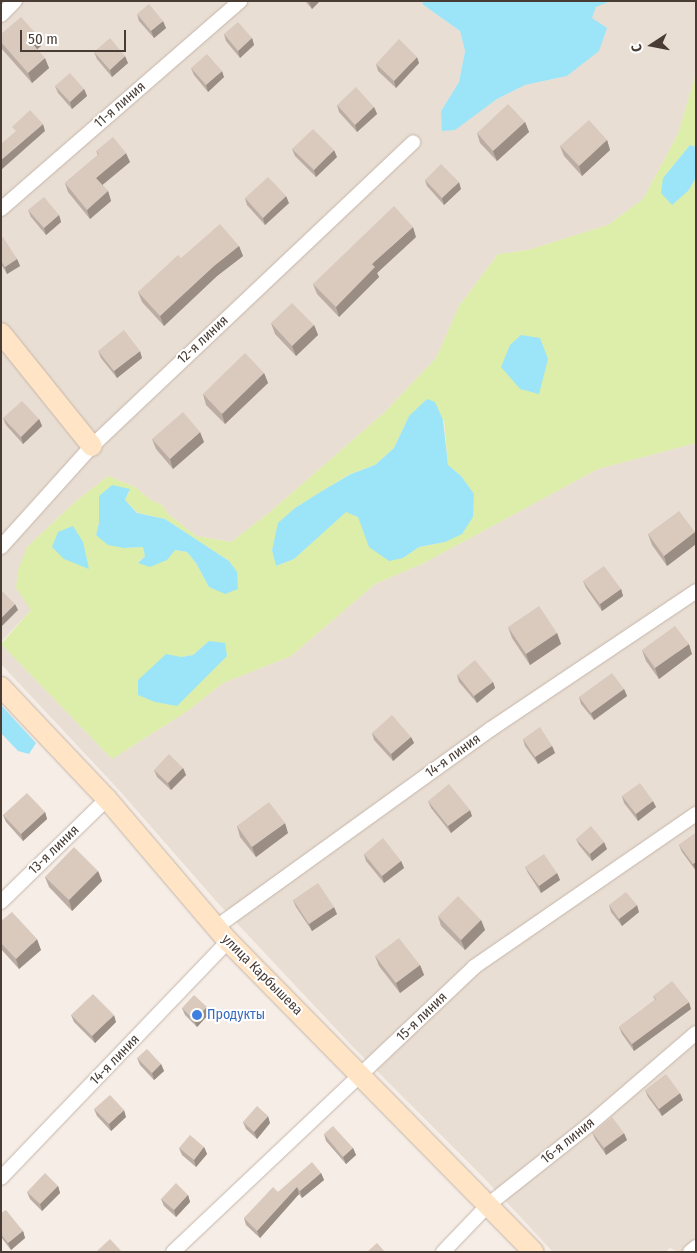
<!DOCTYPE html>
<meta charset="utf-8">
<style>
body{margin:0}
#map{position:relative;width:697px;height:1253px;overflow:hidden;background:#f5ede6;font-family:"Fira Sans Condensed",sans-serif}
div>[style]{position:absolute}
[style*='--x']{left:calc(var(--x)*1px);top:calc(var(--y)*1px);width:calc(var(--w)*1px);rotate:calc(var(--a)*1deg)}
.residential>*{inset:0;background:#e9ded3}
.green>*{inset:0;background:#ddedaa}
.water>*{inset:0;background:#9ce5f8}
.roads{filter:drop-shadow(0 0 1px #c4b5aa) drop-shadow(0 0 1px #c4b5aa)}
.street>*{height:14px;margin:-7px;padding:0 7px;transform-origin:7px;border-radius:7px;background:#fff}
.secondary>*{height:20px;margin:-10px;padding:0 10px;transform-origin:10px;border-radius:10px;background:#ffe5c5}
.wall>*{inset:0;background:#bbada3}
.shaded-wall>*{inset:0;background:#998d84}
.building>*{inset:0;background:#dac9bd}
.dots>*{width:14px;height:14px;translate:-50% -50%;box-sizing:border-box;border:2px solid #fff;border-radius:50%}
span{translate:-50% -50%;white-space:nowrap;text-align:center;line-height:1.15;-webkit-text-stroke:4px #fff;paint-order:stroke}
.street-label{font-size:14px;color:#483c34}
.shop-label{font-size:14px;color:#366cbe}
.left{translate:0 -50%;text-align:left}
.frame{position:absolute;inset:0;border:2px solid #483c34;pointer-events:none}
.north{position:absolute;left:627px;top:20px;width:50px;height:50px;-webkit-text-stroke:4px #fff;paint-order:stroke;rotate:259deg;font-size:14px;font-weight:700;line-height:20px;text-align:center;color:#483c34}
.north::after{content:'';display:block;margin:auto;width:18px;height:22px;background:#483c34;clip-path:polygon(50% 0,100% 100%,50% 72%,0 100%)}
.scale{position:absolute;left:20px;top:30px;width:106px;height:22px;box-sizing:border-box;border:2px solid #483c34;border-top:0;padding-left:6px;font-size:15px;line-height:18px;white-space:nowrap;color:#483c34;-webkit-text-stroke:4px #fff;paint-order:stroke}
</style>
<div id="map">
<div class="residential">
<div style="clip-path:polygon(10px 1px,424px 1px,422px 4px,460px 31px,465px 51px,459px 82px,441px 111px,455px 129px,497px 99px,525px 85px,567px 76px,599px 50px,591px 18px,596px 7px,611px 1px,696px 1px,696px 73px,678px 134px,643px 199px,608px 225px,528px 250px,498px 254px,459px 306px,436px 358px,385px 412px,270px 512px,231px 542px,196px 536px,168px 514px,162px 505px,149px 499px,135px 487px,108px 476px,75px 502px,27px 547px,31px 610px,1px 642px,1px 10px)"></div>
<div style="clip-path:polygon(696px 443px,696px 1252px,679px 1252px,670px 1248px,665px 1252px,553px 1252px,484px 1178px,353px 1047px,217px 902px,118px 789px,1px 664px,1px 644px,112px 759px,186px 712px,223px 683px,291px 656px,375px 584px,422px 564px,598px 469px)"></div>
</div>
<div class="green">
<div style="clip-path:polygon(evenodd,696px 73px,696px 147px,690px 145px,663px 178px,688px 191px,696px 178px,696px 443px,598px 469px,422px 564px,375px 584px,291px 656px,223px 683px,186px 712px,112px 759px,1px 644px,31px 610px,16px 588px,18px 570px,27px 547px,75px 502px,108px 476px,135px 487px,149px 499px,162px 505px,168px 514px,196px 536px,231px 542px,270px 512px,385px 412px,436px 358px,459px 306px,498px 254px,528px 250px,608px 225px,643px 199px,678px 134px,696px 73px,409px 416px,444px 420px,448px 465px,461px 476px,445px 542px,419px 547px,403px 558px,358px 517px,346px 511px,294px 559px,276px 566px,272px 550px,279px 523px,295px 508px,350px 474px,375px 465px,394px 448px,409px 416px,696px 73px,130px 490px,125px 500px,138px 513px,165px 519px,229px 561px,209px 587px,196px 563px,187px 552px,175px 550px,138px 562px,145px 556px,144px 547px,124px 548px,96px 535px,99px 523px,130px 490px,696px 73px,209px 641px,155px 702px,181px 657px,193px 655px,209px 641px)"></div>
</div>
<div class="water">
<div style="clip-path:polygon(424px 1px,611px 1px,596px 7px,592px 18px,607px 28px,599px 51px,567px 76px,525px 85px,497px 99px,455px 130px,442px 131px,441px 111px,459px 82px,465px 51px,460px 31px,422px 4px)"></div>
<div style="clip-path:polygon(690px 145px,696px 147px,696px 178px,688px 191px,672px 205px,661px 193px,663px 178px)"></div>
<div style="clip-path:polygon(521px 335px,540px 338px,548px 359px,539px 394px,520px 389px,501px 367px,510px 345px)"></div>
<div style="clip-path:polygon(427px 399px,435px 402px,443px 420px,448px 465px,461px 476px,474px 494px,473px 517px,462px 534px,445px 542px,419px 547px,403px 558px,389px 561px,369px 547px,358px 517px,346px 512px,294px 559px,276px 566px,272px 550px,278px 523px,295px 508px,322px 491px,351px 474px,375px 465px,394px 448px,409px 416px)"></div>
<div style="clip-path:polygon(112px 485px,130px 489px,125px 500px,137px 513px,165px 519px,229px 561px,237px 572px,238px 589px,225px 594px,209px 587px,196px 563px,187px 552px,175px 550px,167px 560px,150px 567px,138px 563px,145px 556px,143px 547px,124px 548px,108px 545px,96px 535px,99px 523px,99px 496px)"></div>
<div style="clip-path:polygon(73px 526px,83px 542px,89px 569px,64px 559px,52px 547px,58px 532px)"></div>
<div style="clip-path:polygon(209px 641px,225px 643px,227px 656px,177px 706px,155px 702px,138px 695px,138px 680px,166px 654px,181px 657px,193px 655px)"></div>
<div style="clip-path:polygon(1px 705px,36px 743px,29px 754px,18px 751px,1px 733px)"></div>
</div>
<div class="roads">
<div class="street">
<div style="--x:1;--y:15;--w:20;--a:-45"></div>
<div style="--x:1;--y:209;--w:317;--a:-41"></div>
<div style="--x:1;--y:547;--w:136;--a:-48"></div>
<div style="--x:92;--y:446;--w:442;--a:-43.4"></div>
<div style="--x:1;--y:902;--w:148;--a:-44.2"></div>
<div style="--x:215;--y:928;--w:340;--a:-35.8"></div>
<div style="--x:491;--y:729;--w:247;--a:-33.9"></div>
<div style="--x:1;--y:1178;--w:328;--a:-46.2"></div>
<div style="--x:173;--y:1252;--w:415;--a:-43.4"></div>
<div style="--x:474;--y:967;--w:270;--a:-34.6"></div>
<div style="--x:443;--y:1252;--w:65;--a:-46.2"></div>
<div style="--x:488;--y:1205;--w:129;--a:-38.4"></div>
<div style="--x:589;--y:1125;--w:141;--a:-40.7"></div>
<div style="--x:690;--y:1252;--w:8;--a:-40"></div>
</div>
<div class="secondary">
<div style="--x:1;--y:333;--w:145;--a:51.2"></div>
<div style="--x:1;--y:687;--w:154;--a:46.6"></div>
<div style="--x:107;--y:799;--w:187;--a:49.6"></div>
<div style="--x:228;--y:941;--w:436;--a:45.5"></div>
</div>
</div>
<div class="wall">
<div style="clip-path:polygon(305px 1px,320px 1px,312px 9px)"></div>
<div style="clip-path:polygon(137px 14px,166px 28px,154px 38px,139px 21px)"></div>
<div style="clip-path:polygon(1px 34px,41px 46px,37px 49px,49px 68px,32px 83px,1px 48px)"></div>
<div style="clip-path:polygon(224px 34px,252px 38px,254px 45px,240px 58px,226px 41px)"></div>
<div style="clip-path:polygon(94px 52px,128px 63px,112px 77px,97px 59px)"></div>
<div style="clip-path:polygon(419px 63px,396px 88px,378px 71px,376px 64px)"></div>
<div style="clip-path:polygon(191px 68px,224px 77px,208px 92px,194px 75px)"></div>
<div style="clip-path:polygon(55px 86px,84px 89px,87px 96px,72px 109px,58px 93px)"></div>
<div style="clip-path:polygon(337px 105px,374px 107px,377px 114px,357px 132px,339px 112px)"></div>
<div style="clip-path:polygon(525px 122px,529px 132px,497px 161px,480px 143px,477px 133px)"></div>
<div style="clip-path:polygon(607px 140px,610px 150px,582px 176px,564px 156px,560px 146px)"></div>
<div style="clip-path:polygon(292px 149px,337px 157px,316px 177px,295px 156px)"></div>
<div style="clip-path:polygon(96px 151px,130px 162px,102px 185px,108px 191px,111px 201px,90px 219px,68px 192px,65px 183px,98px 155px)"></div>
<div style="clip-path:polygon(425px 180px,461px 189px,444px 205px,427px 186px)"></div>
<div style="clip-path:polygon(245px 198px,289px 203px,265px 225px,247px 205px)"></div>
<div style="clip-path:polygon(28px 210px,59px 215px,61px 222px,46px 235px,31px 217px)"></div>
<div style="clip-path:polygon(416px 237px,377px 273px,379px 277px,339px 317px,317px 294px,313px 284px)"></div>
<div style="clip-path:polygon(1px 238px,17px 259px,20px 266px,7px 274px,1px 264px)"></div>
<div style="clip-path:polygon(239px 246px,243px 256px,217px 276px,164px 326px,142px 302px,138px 292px,181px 258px)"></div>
<div style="clip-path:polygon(271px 323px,314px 325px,318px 335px,296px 356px,275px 334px)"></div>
<div style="clip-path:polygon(98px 351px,142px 358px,117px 378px,101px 358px)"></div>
<div style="clip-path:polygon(264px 373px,268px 383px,225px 424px,206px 405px,203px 394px)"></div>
<div style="clip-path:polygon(3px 418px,39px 419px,42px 426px,23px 444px,6px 425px)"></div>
<div style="clip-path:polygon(152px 439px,204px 442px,173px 469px,156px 449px)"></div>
<div style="clip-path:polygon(695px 532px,696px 544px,667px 566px,652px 545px,648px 534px)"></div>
<div style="clip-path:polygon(583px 581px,621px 589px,623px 596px,602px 611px,586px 588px)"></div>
<div style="clip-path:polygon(508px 627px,557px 633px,561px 644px,530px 665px,512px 638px)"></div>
<div style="clip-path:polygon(642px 650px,692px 654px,659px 679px,646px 661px)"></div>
<div style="clip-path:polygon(457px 675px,493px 682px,495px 688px,477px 703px,459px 682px)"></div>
<div style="clip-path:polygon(624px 689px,627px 696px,594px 720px,581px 704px,579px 697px)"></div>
<div style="clip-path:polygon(372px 733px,411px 737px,414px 743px,393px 761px,374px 740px)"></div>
<div style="clip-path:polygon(523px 739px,552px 746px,555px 753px,538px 764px,525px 746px)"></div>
<div style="clip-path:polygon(183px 768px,186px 775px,171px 790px,157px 777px,154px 770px)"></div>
<div style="clip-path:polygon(622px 796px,656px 807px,638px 821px,624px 803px)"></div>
<div style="clip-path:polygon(428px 801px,472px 816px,451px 833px,431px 808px)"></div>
<div style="clip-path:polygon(45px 812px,47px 819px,23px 841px,6px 822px,3px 815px)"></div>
<div style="clip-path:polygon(237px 826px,288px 833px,256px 857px,240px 837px)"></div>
<div style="clip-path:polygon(696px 833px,696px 871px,682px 852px,679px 845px)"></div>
<div style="clip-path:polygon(576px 839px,607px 849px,592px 861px,579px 845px)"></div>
<div style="clip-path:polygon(364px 854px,401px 861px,404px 868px,384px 883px,366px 861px)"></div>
<div style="clip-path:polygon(525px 867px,557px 873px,560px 880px,541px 893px,528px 873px)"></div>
<div style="clip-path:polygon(98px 871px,102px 881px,72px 911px,49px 887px,45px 877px)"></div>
<div style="clip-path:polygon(293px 900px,337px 914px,312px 931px,296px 907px)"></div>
<div style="clip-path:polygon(609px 905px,639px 912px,622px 926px,611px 912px)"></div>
<div style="clip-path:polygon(438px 916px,481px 920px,485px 930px,465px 950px,441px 926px)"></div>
<div style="clip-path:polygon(1px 921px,41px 950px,19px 969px,1px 949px)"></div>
<div style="clip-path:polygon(375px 956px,420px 965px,424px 975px,400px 993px,379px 966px)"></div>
<div style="clip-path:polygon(653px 996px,691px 1009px,634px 1051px,622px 1034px,619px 1027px,655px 1000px)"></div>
<div style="clip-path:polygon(207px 1007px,209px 1014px,197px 1027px,185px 1015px,182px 1008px)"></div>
<div style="clip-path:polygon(71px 1015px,116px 1022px,95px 1043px,74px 1022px)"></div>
<div style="clip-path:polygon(137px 1058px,161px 1064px,164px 1071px,154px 1080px,140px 1065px)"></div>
<div style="clip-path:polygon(645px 1090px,683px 1100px,662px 1116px,648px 1097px)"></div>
<div style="clip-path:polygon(94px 1109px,126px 1117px,111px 1131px,97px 1116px)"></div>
<div style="clip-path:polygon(243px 1122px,270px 1123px,257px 1139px,246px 1129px)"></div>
<div style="clip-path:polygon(592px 1132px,627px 1140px,606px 1155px,595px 1139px)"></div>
<div style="clip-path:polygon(324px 1134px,353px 1148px,356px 1155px,346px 1164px,326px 1141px)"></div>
<div style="clip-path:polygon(204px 1147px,207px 1154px,196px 1167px,182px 1155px,179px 1148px)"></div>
<div style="clip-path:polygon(321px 1173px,324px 1180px,302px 1198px,299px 1194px,260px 1238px,246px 1225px,244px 1218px,278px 1192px)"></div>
<div style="clip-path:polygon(58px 1186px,60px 1193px,42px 1211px,30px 1199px,27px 1192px)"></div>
<div style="clip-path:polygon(188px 1195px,190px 1202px,176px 1217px,164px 1206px,161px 1199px)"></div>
<div style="clip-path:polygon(1px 1213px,23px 1231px,25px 1238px,11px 1250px,1px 1237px)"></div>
</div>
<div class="shaded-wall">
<div style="clip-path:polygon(310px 1px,320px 1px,312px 9px,309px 2px)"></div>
<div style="clip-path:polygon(163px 21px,166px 28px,154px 38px,151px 31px)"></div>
<div style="clip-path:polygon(38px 36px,41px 46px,34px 52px,31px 42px)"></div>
<div style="clip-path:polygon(252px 38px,254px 45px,240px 58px,238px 51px)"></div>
<div style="clip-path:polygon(125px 56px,128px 63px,112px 77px,110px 70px)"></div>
<div style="clip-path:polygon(417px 57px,419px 63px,396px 88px,394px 81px)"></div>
<div style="clip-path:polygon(45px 58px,49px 68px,32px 83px,28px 73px)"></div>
<div style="clip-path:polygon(222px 71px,224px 77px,208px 92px,206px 85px)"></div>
<div style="clip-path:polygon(84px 89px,87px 96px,72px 109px,70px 102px)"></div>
<div style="clip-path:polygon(374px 107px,377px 114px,357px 132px,355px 125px)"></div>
<div style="clip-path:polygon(525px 122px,529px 132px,497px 161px,493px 151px)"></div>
<div style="clip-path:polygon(43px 124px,45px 131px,1px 170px,1px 160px)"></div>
<div style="clip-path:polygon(607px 140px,610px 150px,582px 176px,579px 166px)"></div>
<div style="clip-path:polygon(334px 150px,337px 157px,316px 177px,314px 170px)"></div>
<div style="clip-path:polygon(126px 153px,130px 162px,100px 187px,96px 178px)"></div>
<div style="clip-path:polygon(459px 182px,461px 189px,444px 205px,442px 198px)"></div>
<div style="clip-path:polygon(108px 191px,111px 201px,90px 219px,87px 210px)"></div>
<div style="clip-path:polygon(286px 196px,289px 203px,265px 225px,263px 218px)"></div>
<div style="clip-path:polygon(59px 215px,61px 222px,46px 235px,44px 228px)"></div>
<div style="clip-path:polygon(413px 227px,416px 237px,377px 273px,379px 277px,339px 317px,336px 307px,372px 264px)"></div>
<div style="clip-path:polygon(239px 246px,243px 256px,217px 276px,164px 326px,160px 316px,214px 266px)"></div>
<div style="clip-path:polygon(17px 259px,20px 266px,7px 274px,5px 267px)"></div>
<div style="clip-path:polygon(314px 325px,318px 335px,296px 356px,292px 346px)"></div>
<div style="clip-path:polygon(140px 351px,142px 358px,117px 378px,114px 371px)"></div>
<div style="clip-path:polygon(264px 373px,268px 383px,225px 424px,222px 414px)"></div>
<div style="clip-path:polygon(39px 419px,42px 426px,23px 444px,21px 437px)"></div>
<div style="clip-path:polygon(200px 432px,204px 442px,173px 469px,170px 459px)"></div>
<div style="clip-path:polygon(695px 532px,696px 544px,667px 566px,664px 556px)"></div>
<div style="clip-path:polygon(621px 589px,623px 596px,602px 611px,600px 604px)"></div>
<div style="clip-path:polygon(15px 604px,18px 610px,1px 627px,1px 618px)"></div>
<div style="clip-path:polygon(557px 633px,561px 644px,530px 665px,526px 654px)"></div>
<div style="clip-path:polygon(689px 644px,692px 654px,659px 679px,655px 668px)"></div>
<div style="clip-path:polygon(493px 682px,495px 688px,477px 703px,474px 696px)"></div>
<div style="clip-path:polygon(624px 689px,627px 696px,594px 720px,591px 713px)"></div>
<div style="clip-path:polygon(411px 737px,414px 743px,393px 761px,391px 754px)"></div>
<div style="clip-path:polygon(552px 746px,555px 753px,538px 764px,535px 757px)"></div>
<div style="clip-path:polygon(183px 768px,186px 775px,171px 790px,168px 783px)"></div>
<div style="clip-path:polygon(653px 801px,656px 807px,638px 821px,636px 814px)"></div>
<div style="clip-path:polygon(470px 810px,472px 816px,451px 833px,448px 826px)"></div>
<div style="clip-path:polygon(45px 812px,47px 819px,23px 841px,21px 834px)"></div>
<div style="clip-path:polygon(285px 823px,288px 833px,256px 857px,252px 847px)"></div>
<div style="clip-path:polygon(604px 842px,607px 849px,592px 861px,590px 854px)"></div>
<div style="clip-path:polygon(401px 861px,404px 868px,384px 883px,382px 876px)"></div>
<div style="clip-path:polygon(696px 862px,696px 871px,693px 864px)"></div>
<div style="clip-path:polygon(98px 871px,102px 881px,72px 911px,69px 900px)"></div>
<div style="clip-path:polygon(557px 873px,560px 880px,541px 893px,539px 886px)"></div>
<div style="clip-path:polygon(637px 905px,639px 912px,622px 926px,619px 919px)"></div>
<div style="clip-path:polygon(334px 907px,337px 914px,312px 931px,309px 924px)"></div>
<div style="clip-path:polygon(481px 920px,485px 930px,465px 950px,461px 940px)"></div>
<div style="clip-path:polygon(37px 939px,41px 950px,19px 969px,16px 959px)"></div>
<div style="clip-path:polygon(420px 965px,424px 975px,400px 993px,396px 983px)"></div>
<div style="clip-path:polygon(689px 1002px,691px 1009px,634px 1051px,632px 1044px)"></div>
<div style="clip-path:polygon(207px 1007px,209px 1014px,197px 1027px,194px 1020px)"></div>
<div style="clip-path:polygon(114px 1015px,116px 1022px,95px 1043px,92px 1036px)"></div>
<div style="clip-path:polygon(161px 1064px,164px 1071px,154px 1080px,152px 1073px)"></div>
<div style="clip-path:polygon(680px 1093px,683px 1100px,662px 1116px,659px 1109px)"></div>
<div style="clip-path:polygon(124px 1110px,126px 1117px,111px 1131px,109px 1124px)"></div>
<div style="clip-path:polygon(268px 1116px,270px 1123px,257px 1139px,254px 1132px)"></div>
<div style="clip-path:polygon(624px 1133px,627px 1140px,606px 1155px,604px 1148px)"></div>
<div style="clip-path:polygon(204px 1147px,207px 1154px,196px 1167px,194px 1160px)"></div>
<div style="clip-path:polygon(353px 1148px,356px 1155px,346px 1164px,343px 1157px)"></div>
<div style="clip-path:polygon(321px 1173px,324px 1180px,302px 1198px,300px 1191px)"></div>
<div style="clip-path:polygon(58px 1186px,60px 1193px,42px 1211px,40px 1204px)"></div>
<div style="clip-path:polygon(297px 1187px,299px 1194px,260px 1238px,257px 1231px)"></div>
<div style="clip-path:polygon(188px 1195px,190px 1202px,176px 1217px,174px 1210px)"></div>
<div style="clip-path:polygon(23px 1231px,25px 1238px,11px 1250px,8px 1243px)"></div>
</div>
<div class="building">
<div style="clip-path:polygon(149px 4px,163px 21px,151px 31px,137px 14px)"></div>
<div style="clip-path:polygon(21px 17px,38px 36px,31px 42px,45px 58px,28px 73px,1px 42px,1px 34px)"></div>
<div style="clip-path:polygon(238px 22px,252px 38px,238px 51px,224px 34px)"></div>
<div style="clip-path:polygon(110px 38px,125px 56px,110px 70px,94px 52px)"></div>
<div style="clip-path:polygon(399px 39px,417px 57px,394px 81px,376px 64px)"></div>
<div style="clip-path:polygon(207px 54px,222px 71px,206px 85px,191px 68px)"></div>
<div style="clip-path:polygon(70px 73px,84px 89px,70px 102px,55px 86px)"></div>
<div style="clip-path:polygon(356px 87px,374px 107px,355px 125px,337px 105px)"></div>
<div style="clip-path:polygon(508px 104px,525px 122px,493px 151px,477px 133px)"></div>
<div style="clip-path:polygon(30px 110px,43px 124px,1px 160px,1px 144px,16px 131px,12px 127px)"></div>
<div style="clip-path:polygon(589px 120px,607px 140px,579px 166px,560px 146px)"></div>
<div style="clip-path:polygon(313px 129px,334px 150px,314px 170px,292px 149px)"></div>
<div style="clip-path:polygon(113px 137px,126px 153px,96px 178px,108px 191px,87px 210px,65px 183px,99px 154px,96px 151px)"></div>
<div style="clip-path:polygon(441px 164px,459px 182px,442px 198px,425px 180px)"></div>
<div style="clip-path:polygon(268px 177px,286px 196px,263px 218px,245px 198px)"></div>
<div style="clip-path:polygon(44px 197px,59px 215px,44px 228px,28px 210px)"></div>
<div style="clip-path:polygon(394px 206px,413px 227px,372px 264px,375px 267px,336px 307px,313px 284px)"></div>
<div style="clip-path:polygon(220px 224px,239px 246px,214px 266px,160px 316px,138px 292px,178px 255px,181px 258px)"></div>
<div style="clip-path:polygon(3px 237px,17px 259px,5px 267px,1px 261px,1px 238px)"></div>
<div style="clip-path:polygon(292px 303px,314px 325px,292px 346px,271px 323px)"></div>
<div style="clip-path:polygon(124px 330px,140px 351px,114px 371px,98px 351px)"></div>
<div style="clip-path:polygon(245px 353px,264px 373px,222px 414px,203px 394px)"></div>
<div style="clip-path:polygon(22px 401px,39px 419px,21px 437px,3px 418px)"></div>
<div style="clip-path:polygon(183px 412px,200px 432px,170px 459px,152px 439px)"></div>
<div style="clip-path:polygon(679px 511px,695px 532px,664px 556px,648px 534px)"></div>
<div style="clip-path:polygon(604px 566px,621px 589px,600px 604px,583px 581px)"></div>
<div style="clip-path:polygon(1px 590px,15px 604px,1px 618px)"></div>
<div style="clip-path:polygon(539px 606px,557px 633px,526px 654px,508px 627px)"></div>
<div style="clip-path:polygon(675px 626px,689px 644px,655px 668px,642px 650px)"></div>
<div style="clip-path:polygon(475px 660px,493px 682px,474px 696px,457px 675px)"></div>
<div style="clip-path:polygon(612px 673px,624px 689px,591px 713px,579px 697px)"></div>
<div style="clip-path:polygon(392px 715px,411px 737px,391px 754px,372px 733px)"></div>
<div style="clip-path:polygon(540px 727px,552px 746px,535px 757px,523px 739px)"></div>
<div style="clip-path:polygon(169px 754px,183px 768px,168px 783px,154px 770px)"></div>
<div style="clip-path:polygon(640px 783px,653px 801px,636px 814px,622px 796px)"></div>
<div style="clip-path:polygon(449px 784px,470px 810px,448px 826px,428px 801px)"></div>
<div style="clip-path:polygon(27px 793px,45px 812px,21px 834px,3px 815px)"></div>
<div style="clip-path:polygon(269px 802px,285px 823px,252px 847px,237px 826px)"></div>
<div style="clip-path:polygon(591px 826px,604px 842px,590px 854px,576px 839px)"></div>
<div style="clip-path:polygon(696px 833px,696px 862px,693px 864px,679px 845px)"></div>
<div style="clip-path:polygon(383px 838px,401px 861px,382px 876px,364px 854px)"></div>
<div style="clip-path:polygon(74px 847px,98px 871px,69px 900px,45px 877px)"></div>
<div style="clip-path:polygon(544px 854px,557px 873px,539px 886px,525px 867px)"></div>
<div style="clip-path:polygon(318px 883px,334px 907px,309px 924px,293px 900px)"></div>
<div style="clip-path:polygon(626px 892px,637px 905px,619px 919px,609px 905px)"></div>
<div style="clip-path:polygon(458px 896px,481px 920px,461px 940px,438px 916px)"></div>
<div style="clip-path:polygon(12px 912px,37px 939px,16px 959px,1px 943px,1px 921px)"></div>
<div style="clip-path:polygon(399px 938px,420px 965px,396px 983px,375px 956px)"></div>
<div style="clip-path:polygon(672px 981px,689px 1002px,632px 1044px,619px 1027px,656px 999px,653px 996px)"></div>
<div style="clip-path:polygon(93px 994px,114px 1015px,92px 1036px,71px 1015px)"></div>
<div style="clip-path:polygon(194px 995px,207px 1007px,194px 1020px,182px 1008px)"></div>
<div style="clip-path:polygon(147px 1049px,161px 1064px,152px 1073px,137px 1058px)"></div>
<div style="clip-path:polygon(666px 1074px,680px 1093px,659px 1109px,645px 1090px)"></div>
<div style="clip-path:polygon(110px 1095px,124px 1110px,109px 1124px,94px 1109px)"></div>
<div style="clip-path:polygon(257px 1106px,268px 1116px,254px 1132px,243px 1122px)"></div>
<div style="clip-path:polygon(612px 1117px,624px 1133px,604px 1148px,592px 1132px)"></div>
<div style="clip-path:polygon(333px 1126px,353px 1148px,343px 1157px,324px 1134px)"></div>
<div style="clip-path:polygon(190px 1135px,204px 1147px,194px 1160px,179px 1148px)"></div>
<div style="clip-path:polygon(312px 1162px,321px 1173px,300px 1191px,297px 1187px,257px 1231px,244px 1218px,273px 1187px,278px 1192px)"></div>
<div style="clip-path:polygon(45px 1173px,58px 1186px,40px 1204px,27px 1192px)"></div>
<div style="clip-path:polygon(176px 1183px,188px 1195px,174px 1210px,161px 1199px)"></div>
<div style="clip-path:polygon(6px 1210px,23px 1231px,8px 1243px,1px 1234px,1px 1213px)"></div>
<div style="clip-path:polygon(110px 1239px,122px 1252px,96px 1252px)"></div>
<div style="clip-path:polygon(377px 1243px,385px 1252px,367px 1252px)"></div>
</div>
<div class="dots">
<div style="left:197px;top:1015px;background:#3f7fe0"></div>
</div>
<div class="street-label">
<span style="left:120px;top:105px;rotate:-41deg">11-я линия</span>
<span style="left:203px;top:340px;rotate:-43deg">12-я линия</span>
<span style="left:453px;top:756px;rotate:-36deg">14-я линия</span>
<span style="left:54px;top:850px;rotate:-44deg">13-я линия</span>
<span style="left:262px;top:975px;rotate:45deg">улица Карбышева</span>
<span style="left:422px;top:1017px;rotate:-44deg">15-я линия</span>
<span style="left:115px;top:1060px;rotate:-46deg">14-я линия</span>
<span style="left:568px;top:1141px;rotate:-39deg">16-я линия</span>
</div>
<div class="shop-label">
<span class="left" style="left:207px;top:1015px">Продукты</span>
</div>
<div class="frame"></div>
<div class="north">С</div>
<div class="scale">50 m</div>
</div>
